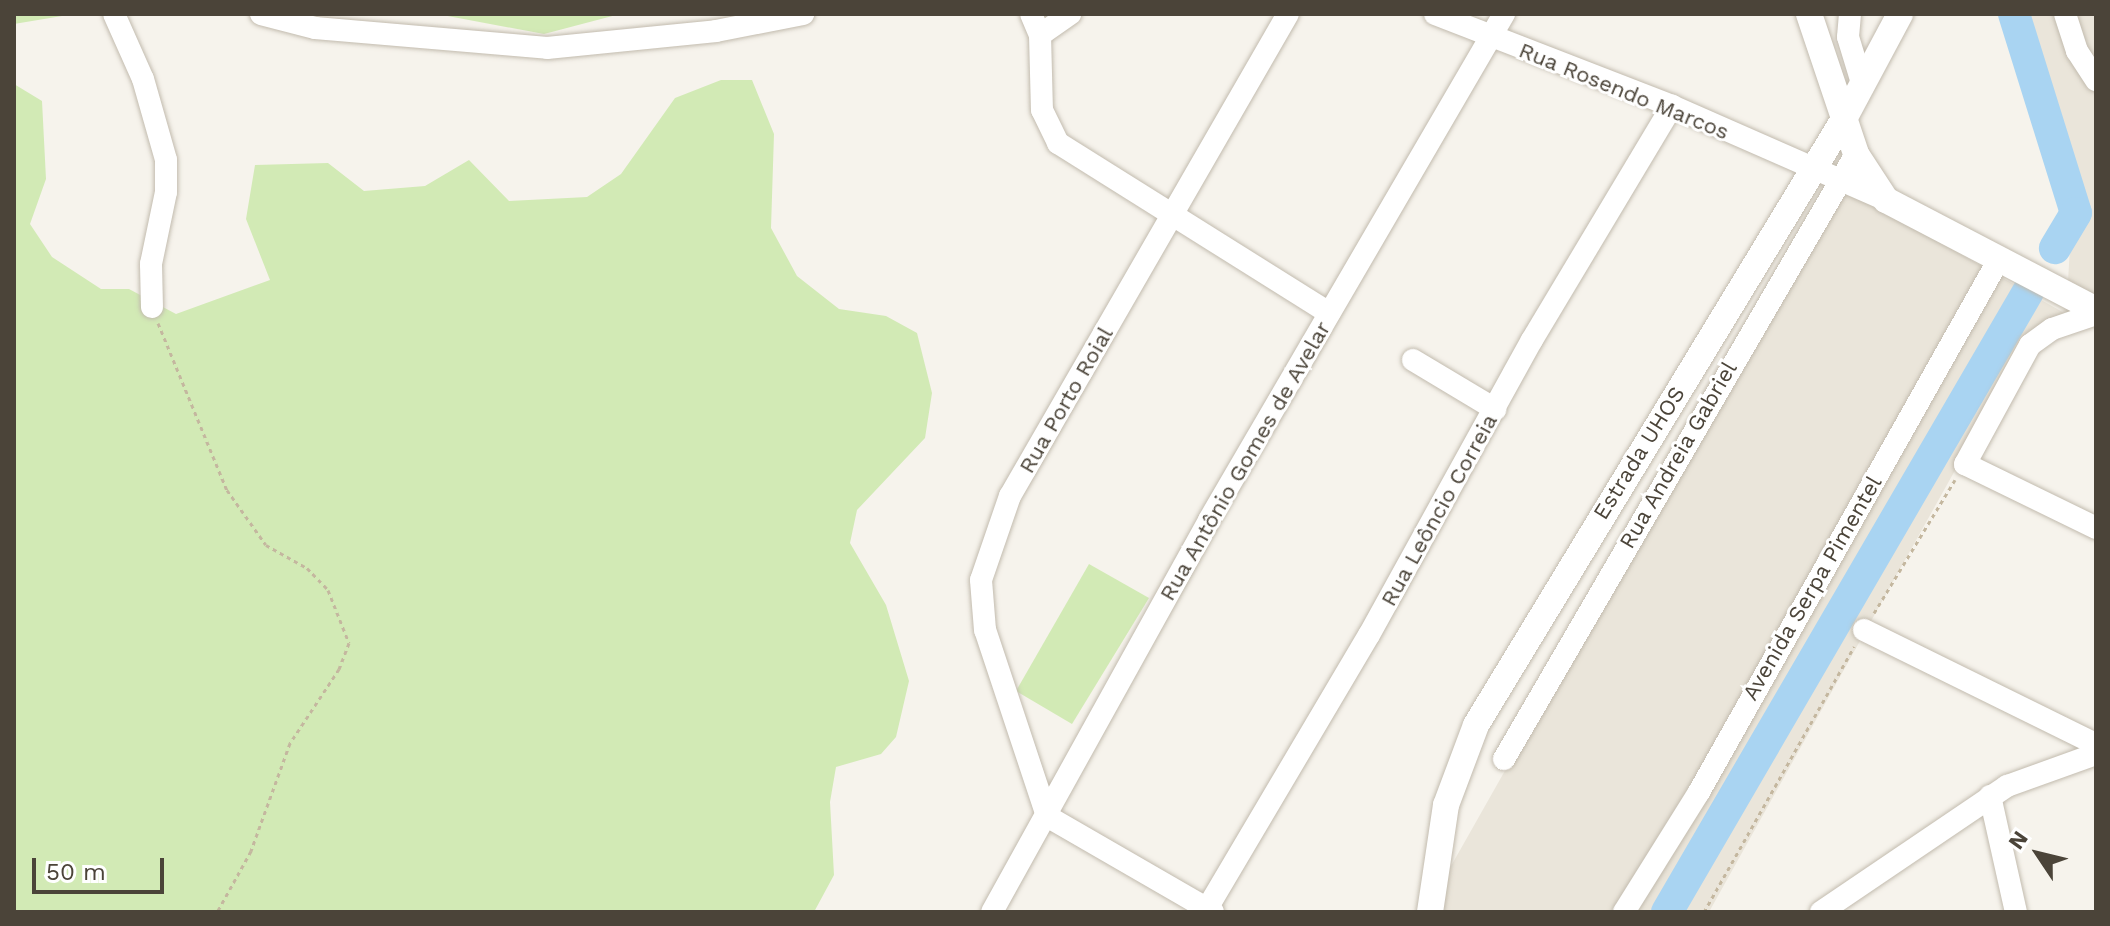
<!DOCTYPE html>
<meta charset="utf-8">
<style>
body{margin:0}
#map{position:relative;width:2110px;height:926px;overflow:hidden;background:#f6f3ec;font-family:"Work Sans",sans-serif}
div>[style]{position:absolute}
[style*='--x']{left:calc(var(--x)*1px);top:calc(var(--y)*1px);width:calc(var(--w)*1px);rotate:calc(var(--a)*1deg)}
.residential>*{inset:0;background:#eae5da}
.green>*{inset:0;background:#d2eab5}
.river>*{height:32px;margin:-16px;padding:0 16px;transform-origin:16px;border-radius:16px;background:#a9d4f2}
.path>*{height:3px;margin-top:-1.5px;transform-origin:0;background:repeating-linear-gradient(90deg,#c4b79f 0 4px,transparent 0 8px)}
.roads{filter:drop-shadow(0 0 2px #c2bbae) drop-shadow(0 0 2px #c2bbae)}
.minor>*{height:22px;margin:-11px;padding:0 11px;transform-origin:11px;border-radius:11px;background:#fff}
.tertiary>*{height:26px;margin:-13px;padding:0 13px;transform-origin:13px;border-radius:13px;background:#fff}
span{translate:-50% -50%;white-space:nowrap;text-align:center;line-height:1.15;-webkit-text-stroke:6px #fff;paint-order:stroke}
.street-label{font-size:22px;color:#4b4439}
.frame{position:absolute;inset:0;border:16px solid #4b4439;pointer-events:none}
.north{position:absolute;left:1998px;top:814px;width:80px;height:80px;-webkit-text-stroke:6px #fff;paint-order:stroke;rotate:305deg;font-size:22px;font-weight:700;line-height:32px;text-align:center;color:#4b4439}
.north::after{content:'';display:block;margin:auto;width:28px;height:36px;background:#4b4439;clip-path:polygon(50% 0,100% 100%,50% 72%,0 100%)}
.scale{position:absolute;left:32px;top:858px;width:132px;height:36px;box-sizing:border-box;border:4px solid #4b4439;border-top:0;padding-left:10px;font-size:24px;line-height:28px;white-space:nowrap;color:#4b4439;-webkit-text-stroke:6px #fff;paint-order:stroke}
</style>
<div id="map">
<div class="residential">
<div style="clip-path:polygon(2016px 14px,2096px 14px,2096px 317px,2066px 315px,1963px 456px,1709px 912px,1425px 912px,1837px 184px,2066px 314px,2074px 182px)"></div>
</div>
<div class="green">
<div style="clip-path:polygon(14px 14px,74px 14px,14px 24px)"></div>
<div style="clip-path:polygon(437px 14px,620px 14px,544px 34px)"></div>
<div style="clip-path:polygon(721px 80px,752px 80px,774px 134px,771px 228px,797px 276px,839px 309px,886px 316px,917px 333px,932px 393px,925px 438px,857px 510px,850px 543px,886px 605px,909px 681px,896px 737px,881px 754px,836px 767px,830px 802px,834px 875px,814px 912px,14px 912px,14px 84px,42px 101px,46px 179px,30px 224px,52px 257px,101px 289px,129px 289px,176px 314px,270px 280px,246px 219px,255px 165px,328px 163px,364px 191px,425px 186px,469px 160px,509px 201px,587px 197px,621px 174px,675px 98px)"></div>
<div style="clip-path:polygon(1089px 564px,1149px 598px,1072px 724px,1016px 691px)"></div>
</div>
<div class="river">
<div style="--x:2014;--y:14;--w:208;--a:72.7"></div>
<div style="--x:2076;--y:213;--w:41;--a:121"></div>
<div style="--x:1667;--y:912;--w:720;--a:-59.8"></div>
</div>
<div class="path">
<div style="--x:158;--y:323;--w:181;--a:67.6"></div>
<div style="--x:227;--y:490;--w:67;--a:54.7"></div>
<div style="--x:266;--y:545;--w:47;--a:29.3"></div>
<div style="--x:307;--y:568;--w:30;--a:46"></div>
<div style="--x:328;--y:590;--w:57;--a:68.4"></div>
<div style="--x:349;--y:643;--w:28;--a:111"></div>
<div style="--x:339;--y:669;--w:89;--a:123.5"></div>
<div style="--x:290;--y:743;--w:115;--a:109.9"></div>
<div style="--x:251;--y:851;--w:70;--a:119.1"></div>
<div style="--x:1874;--y:613;--w:156;--a:-58.7"></div>
<div style="--x:1704;--y:912;--w:305;--a:-60.5"></div>
</div>
<div class="roads">
<div class="minor">
<div style="--x:114;--y:14;--w:71;--a:66"></div>
<div style="--x:143;--y:79;--w:84;--a:74.1"></div>
<div style="--x:166;--y:160;--w:32;--a:90"></div>
<div style="--x:166;--y:192;--w:74;--a:101.8"></div>
<div style="--x:151;--y:264;--w:43;--a:88.7"></div>
<div style="--x:261;--y:14;--w:56;--a:14.5"></div>
<div style="--x:315;--y:28;--w:233;--a:4.9"></div>
<div style="--x:547;--y:48;--w:170;--a:-5.7"></div>
<div style="--x:716;--y:31;--w:89;--a:-11.1"></div>
<div style="--x:1031;--y:14;--w:23;--a:67"></div>
<div style="--x:1040;--y:35;--w:75;--a:88.5"></div>
<div style="--x:1042;--y:110;--w:37;--a:64"></div>
<div style="--x:1058;--y:143;--w:320;--a:32.1"></div>
<div style="--x:1435;--y:14;--w:254;--a:21.2"></div>
<div style="--x:1672;--y:106;--w:234;--a:23.7"></div>
<div style="--x:1850;--y:14;--w:23;--a:95"></div>
<div style="--x:1848;--y:37;--w:48;--a:73.1"></div>
<div style="--x:2065;--y:14;--w:39;--a:72"></div>
<div style="--x:2077;--y:51;--w:35;--a:57"></div>
<div style="--x:1040;--y:35;--w:37;--a:-35"></div>
<div style="--x:2096;--y:314;--w:46;--a:161.2"></div>
<div style="--x:2052;--y:329;--w:27;--a:144"></div>
<div style="--x:2030;--y:345;--w:136;--a:118.6"></div>
<div style="--x:1965;--y:464;--w:146;--a:26"></div>
<div style="--x:1413;--y:360;--w:96;--a:30.9"></div>
<div style="--x:1864;--y:630;--w:258;--a:26.2"></div>
<div style="--x:1504;--y:759;--w:700;--a:-59.81"></div>
<div style="--x:1990;--y:796;--w:119;--a:77.4"></div>
<div style="--x:992;--y:912;--w:448;--a:-61"></div>
<div style="--x:1209;--y:520;--w:586;--a:-59.76"></div>
<div style="--x:1205;--y:912;--w:322;--a:-59.4"></div>
<div style="--x:1369;--y:635;--w:337;--a:-61.1"></div>
<div style="--x:1532;--y:340;--w:273;--a:-59.1"></div>
<div style="--x:1213;--y:912;--w:192;--a:-150"></div>
<div style="--x:1047;--y:816;--w:196;--a:-108.4"></div>
<div style="--x:985;--y:630;--w:50;--a:-94.6"></div>
<div style="--x:981;--y:580;--w:89;--a:-71"></div>
<div style="--x:1010;--y:496;--w:556;--a:-60.03"></div>
<div style="--x:1624;--y:912;--w:142;--a:-58"></div>
<div style="--x:1699;--y:792;--w:609;--a:-60.62"></div>
<div style="--x:1821;--y:912;--w:225;--a:-34.1"></div>
<div style="--x:2007;--y:786;--w:95;--a:-19.8"></div>
</div>
<div class="tertiary">
<div style="--x:1809;--y:14;--w:148;--a:71.4"></div>
<div style="--x:1856;--y:154;--w:55;--a:56.9"></div>
<div style="--x:1886;--y:200;--w:237;--a:27.6"></div>
<div style="--x:1430;--y:912;--w:108;--a:-81.5"></div>
<div style="--x:1446;--y:805;--w:85;--a:-69.4"></div>
<div style="--x:1476;--y:725;--w:709;--a:-58.73"></div>
<div style="--x:1844;--y:119;--w:119;--a:-61.9"></div>
</div>
</div>
<div class="street-label">
<span style="left:1624px;top:91px;rotate:22deg">Rua Rosendo Marcos</span>
<span style="left:1066px;top:400px;rotate:-60deg">Rua Porto Roial</span>
<span style="left:1639px;top:453px;rotate:-58deg">Estrada UHOS</span>
<span style="left:1678px;top:455px;rotate:-60deg">Rua Andreia Gabriel</span>
<span style="left:1245px;top:461px;rotate:-60deg">Rua Antônio Gomes de Avelar</span>
<span style="left:1439px;top:510px;rotate:-61deg">Rua Leôncio Correia</span>
<span style="left:1812px;top:588px;rotate:-60deg">Avenida Serpa Pimentel</span>
</div>
<div class="frame"></div>
<div class="north">N</div>
<div class="scale">50 m</div>
</div>
